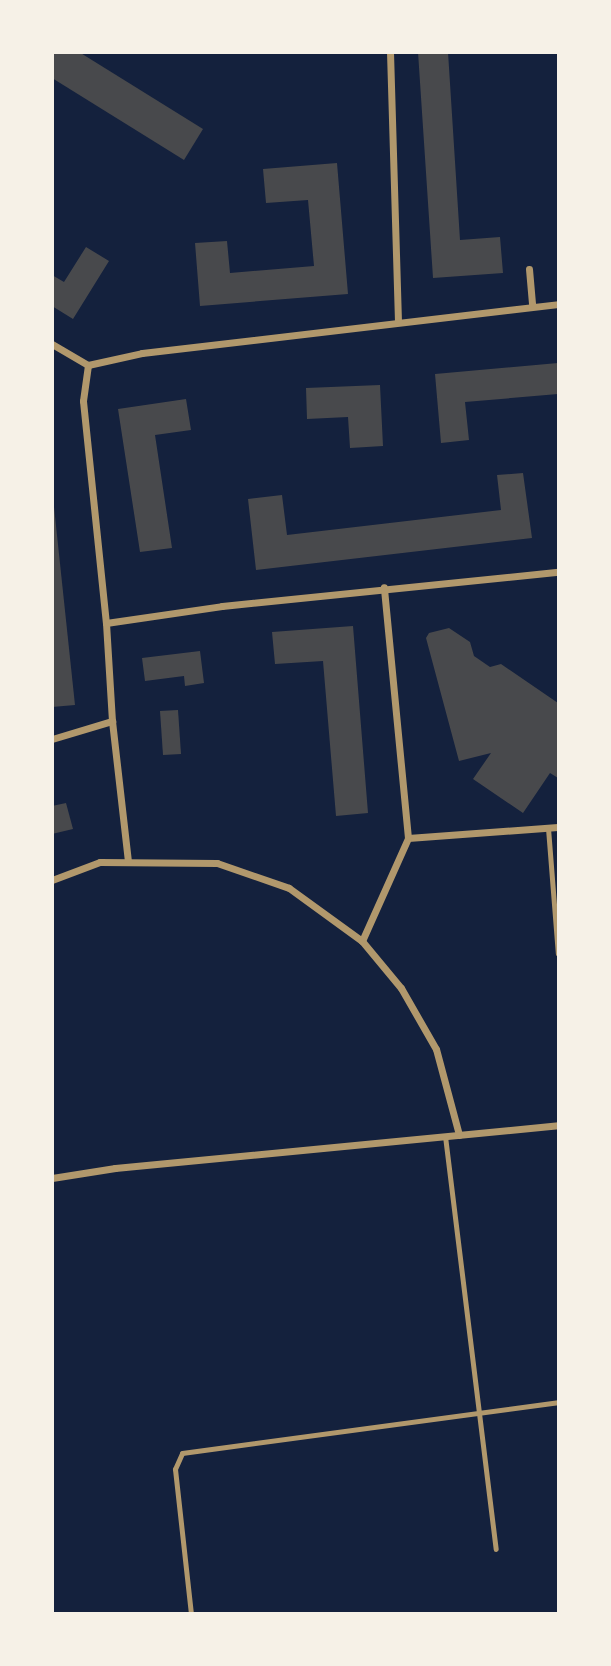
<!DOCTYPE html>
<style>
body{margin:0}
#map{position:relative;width:611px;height:1666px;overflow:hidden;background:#14213d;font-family:Quicksand,sans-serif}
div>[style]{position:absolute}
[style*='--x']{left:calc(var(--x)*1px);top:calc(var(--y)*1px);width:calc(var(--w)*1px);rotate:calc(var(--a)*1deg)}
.building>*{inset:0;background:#48494c}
.service>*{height:5px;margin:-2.5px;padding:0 2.5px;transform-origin:2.5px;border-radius:2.5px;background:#b1986c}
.minor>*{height:7px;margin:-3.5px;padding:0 3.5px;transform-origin:3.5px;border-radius:3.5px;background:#b1986c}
span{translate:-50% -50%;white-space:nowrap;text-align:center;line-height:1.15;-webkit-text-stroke:5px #f6f1e7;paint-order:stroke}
.frame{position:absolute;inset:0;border:54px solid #f6f1e7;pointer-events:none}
</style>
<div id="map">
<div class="building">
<div style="clip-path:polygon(52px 52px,79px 52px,203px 129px,184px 160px,52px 78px)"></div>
<div style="clip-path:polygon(418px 52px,448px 52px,460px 240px,500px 237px,503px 273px,433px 278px)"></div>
<div style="clip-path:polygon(337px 163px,348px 294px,200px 306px,195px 243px,227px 241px,230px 273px,314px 266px,308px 200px,266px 203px,263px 169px)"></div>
<div style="clip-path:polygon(86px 247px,109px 261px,73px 319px,52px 306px,52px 275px,64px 282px)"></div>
<div style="clip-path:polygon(558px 363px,558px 394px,465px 402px,469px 440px,441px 443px,435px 374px)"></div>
<div style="clip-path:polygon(380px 385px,383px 446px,350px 448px,348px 417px,307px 419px,306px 388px)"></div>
<div style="clip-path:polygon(186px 399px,191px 430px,155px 435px,172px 548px,140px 552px,118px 409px)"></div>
<div style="clip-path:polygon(523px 473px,532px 538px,256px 570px,248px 499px,282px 495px,287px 535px,501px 510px,497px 475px)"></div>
<div style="clip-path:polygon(52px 488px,75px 705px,52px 707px)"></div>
<div style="clip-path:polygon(353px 626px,368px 813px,336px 816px,323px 661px,275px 664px,272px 632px)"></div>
<div style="clip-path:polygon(449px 628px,470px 642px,474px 656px,490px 667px,501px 664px,558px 703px,558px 778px,550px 773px,523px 813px,473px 779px,491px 753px,459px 761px,426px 638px,429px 633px)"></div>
<div style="clip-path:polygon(200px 651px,204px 683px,185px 686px,184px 676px,145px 681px,142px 658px)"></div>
<div style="clip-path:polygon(178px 710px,181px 754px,163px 755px,160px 711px)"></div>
<div style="clip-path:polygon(66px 803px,73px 829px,52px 834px,52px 806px)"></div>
</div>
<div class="service">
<div style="--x:548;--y:828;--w:126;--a:85.5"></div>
<div style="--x:445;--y:1136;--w:416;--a:83"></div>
<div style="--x:191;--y:1614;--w:146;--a:-96.3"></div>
<div style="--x:175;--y:1469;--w:17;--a:-66"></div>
<div style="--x:182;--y:1453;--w:379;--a:-7.7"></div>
</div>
<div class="minor">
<div style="--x:390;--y:52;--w:270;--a:88.3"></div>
<div style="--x:529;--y:269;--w:37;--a:85"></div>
<div style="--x:52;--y:344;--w:42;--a:30.3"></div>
<div style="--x:88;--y:365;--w:55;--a:-12.5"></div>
<div style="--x:142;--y:353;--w:419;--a:-6.7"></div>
<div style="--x:88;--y:365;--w:36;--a:98"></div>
<div style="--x:83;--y:401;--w:223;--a:84.1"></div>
<div style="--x:106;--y:623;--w:98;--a:86.5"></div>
<div style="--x:112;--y:721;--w:142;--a:83.5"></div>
<div style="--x:106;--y:623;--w:117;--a:-8.3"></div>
<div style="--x:222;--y:606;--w:338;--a:-5.8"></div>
<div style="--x:52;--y:739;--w:63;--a:-16.7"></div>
<div style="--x:408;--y:838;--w:150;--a:-4.2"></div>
<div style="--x:52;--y:880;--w:51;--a:-20.6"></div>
<div style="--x:100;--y:862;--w:117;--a:0.5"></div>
<div style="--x:217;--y:863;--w:76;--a:19.1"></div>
<div style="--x:289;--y:888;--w:90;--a:36"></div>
<div style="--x:362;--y:941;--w:61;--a:50.3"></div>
<div style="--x:401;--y:988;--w:70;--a:60.2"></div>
<div style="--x:436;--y:1049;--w:89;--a:75"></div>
<div style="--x:362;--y:941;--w:113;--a:-65.9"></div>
<div style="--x:408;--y:838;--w:252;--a:-95.5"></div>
<div style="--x:52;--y:1178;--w:64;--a:-9"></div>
<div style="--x:115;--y:1168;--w:445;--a:-5.5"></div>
</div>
<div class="frame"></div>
</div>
